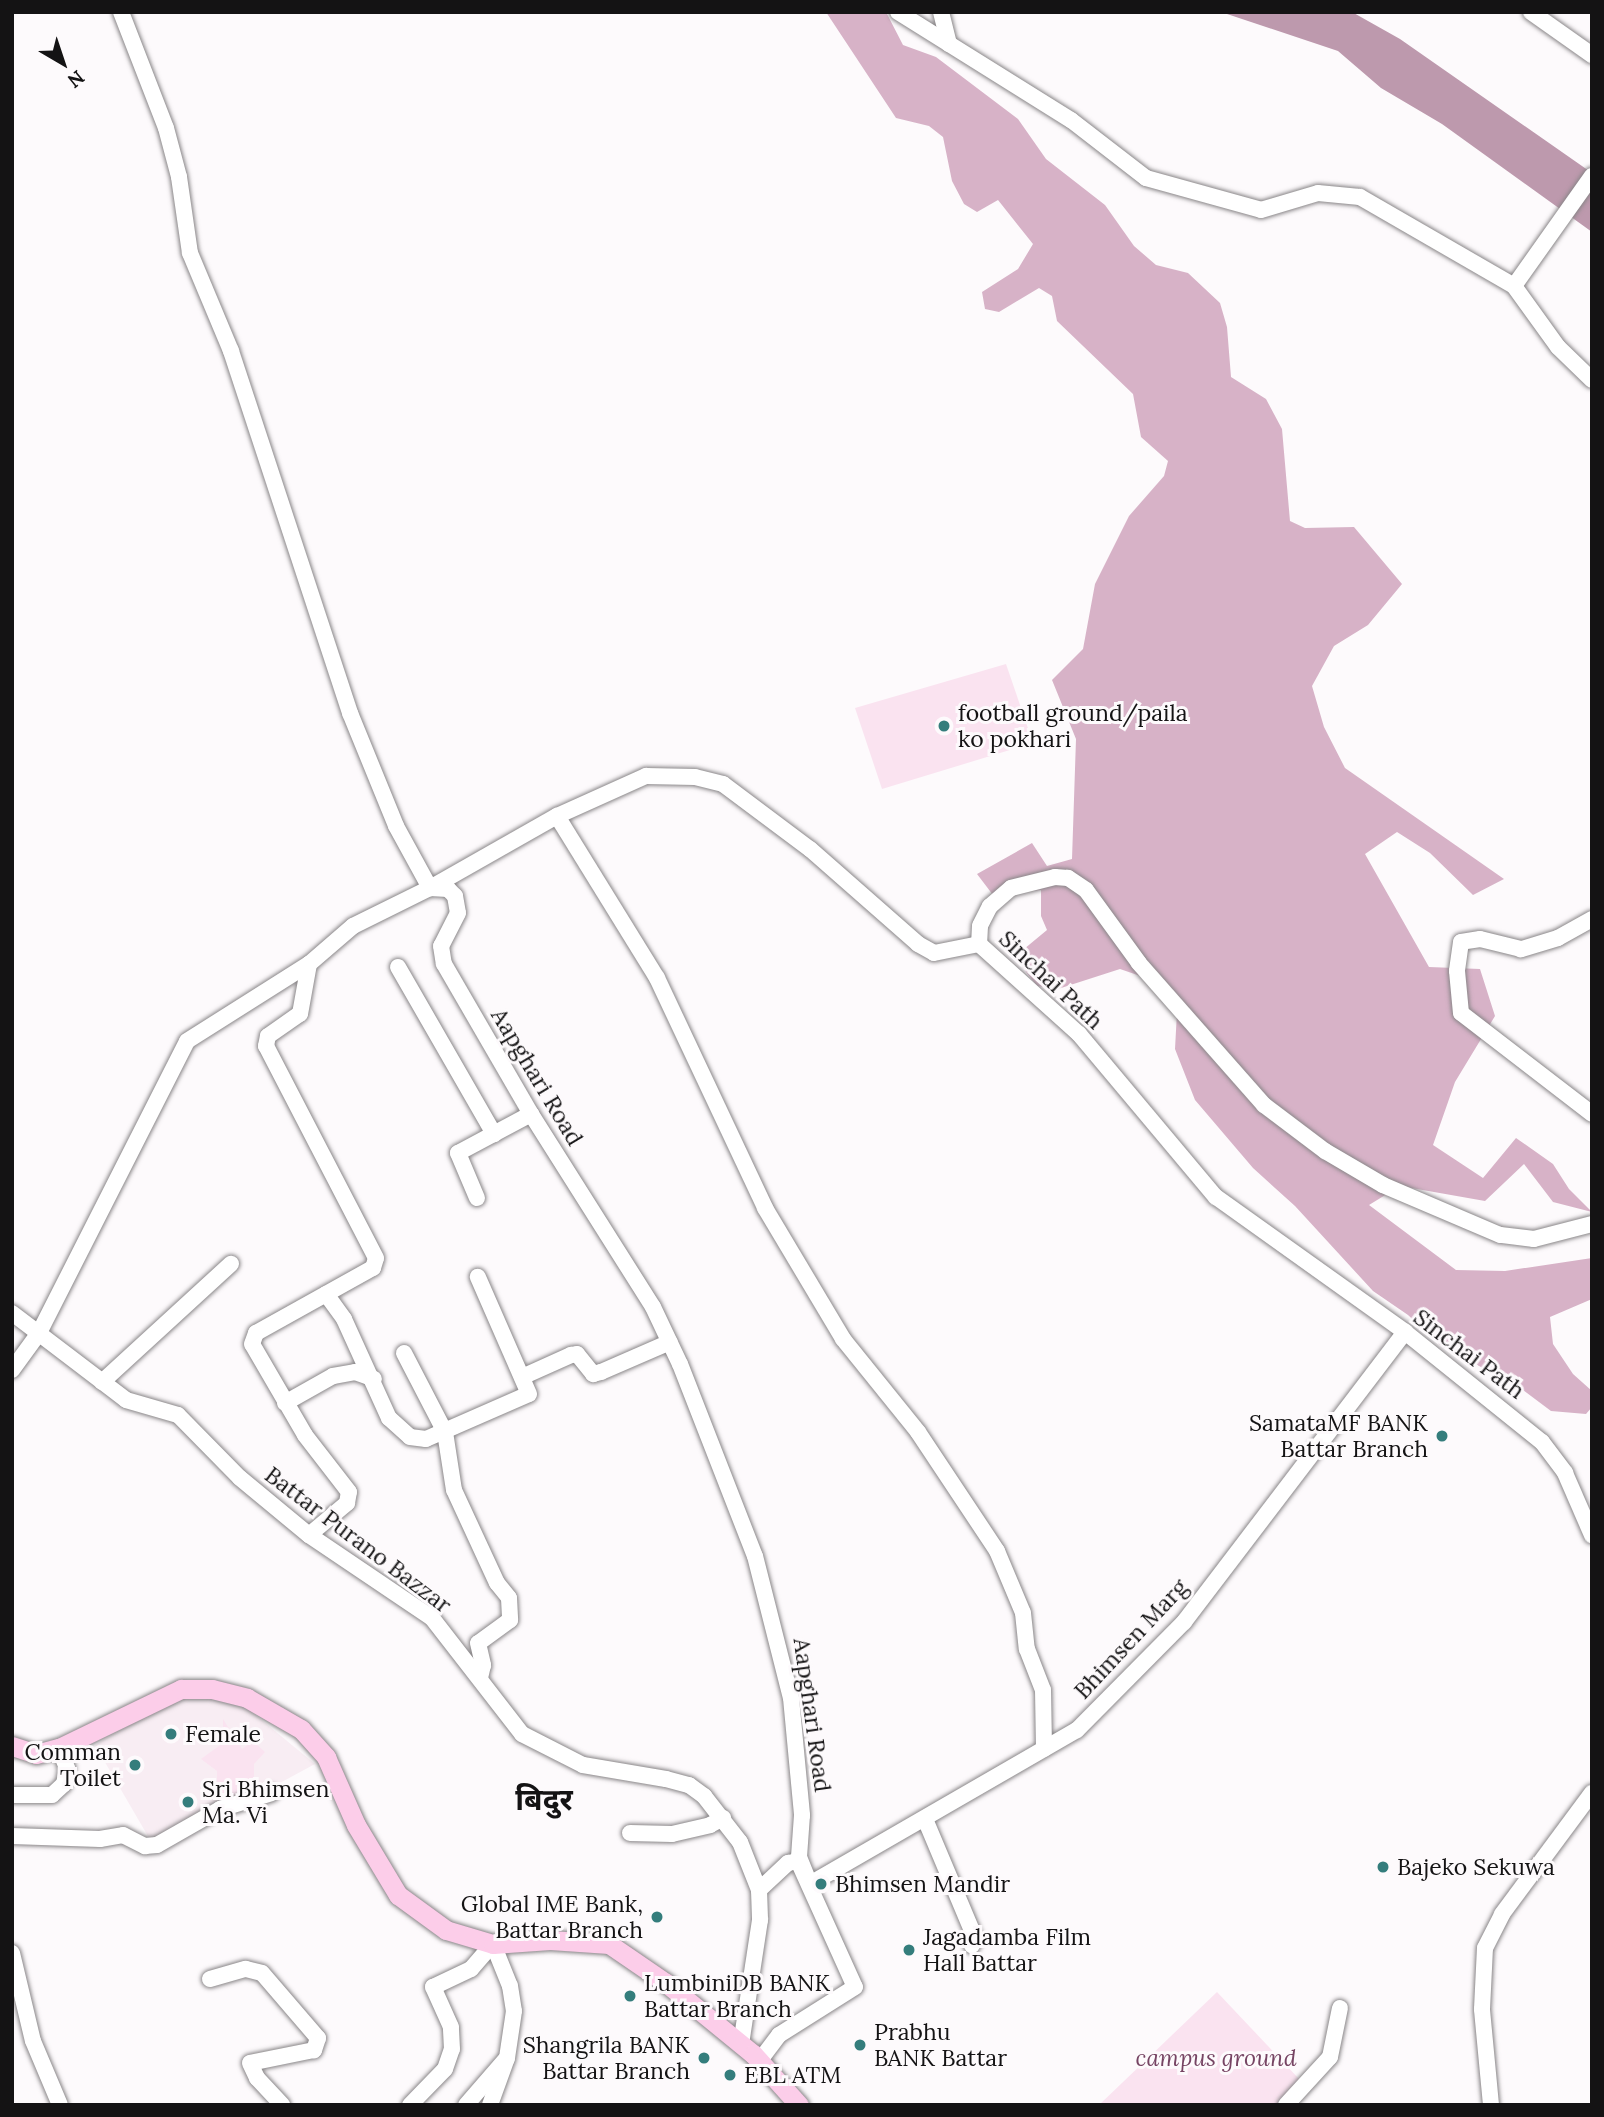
<!DOCTYPE html>
<meta charset="utf-8">
<style>
body{margin:0}
#map{position:relative;width:1604px;height:2117px;overflow:hidden;background:#fdfafc;font-family:Lora,"Noto Sans Devanagari",serif}
div>[style]{position:absolute}
[style*='--x']{left:calc(var(--x)*1px);top:calc(var(--y)*1px);width:calc(var(--w)*1px);rotate:calc(var(--a)*1deg)}
.built>*{inset:0;background:#f8edf3}
.green>*{inset:0;background:#fae3f0}
.forest>*{inset:0;background:#d7b2c7}
.water>*{inset:0;background:#bd99ad}
.roads{filter:drop-shadow(0 0 2px #898688) drop-shadow(0 0 2px #898688)}
.minor>*{height:16px;margin:-8px;padding:0 8px;transform-origin:8px;border-radius:8px;background:#fff}
.major>*{height:19px;margin:-9.5px;padding:0 9.5px;transform-origin:9.5px;border-radius:9.5px;background:#fccde9}
.dots>*{width:19px;height:19px;translate:-50% -50%;box-sizing:border-box;border:4px solid #fdfafc;border-radius:50%}
span{translate:-50% -50%;white-space:nowrap;text-align:center;line-height:1.15;-webkit-text-stroke:6px #fdfafc;paint-order:stroke}
.poi-label{font-size:23px;color:#141314}
.left{translate:0 -50%;text-align:left}
.right{translate:-100% -50%;text-align:right}
.street-label{font-size:23px;color:#141314}
.park-label{font-size:23px;color:#764463;font-style:italic}
.district-label{font-size:30px;color:#141314;font-weight:700}
.frame{position:absolute;inset:0;border:14px solid #141314;pointer-events:none}
.north{position:absolute;left:28px;top:28px;width:70px;height:70px;-webkit-text-stroke:5px #fdfafc;paint-order:stroke;rotate:141deg;font-size:19px;font-weight:700;line-height:28px;text-align:center;color:#141314}
.north::after{content:'';display:block;margin:auto;width:24px;height:32px;background:#141314;clip-path:polygon(50% 0,100% 100%,50% 72%,0 100%)}
</style>
<div id="map">
<div class="built">
<div style="clip-path:polygon(180px 1695px,242px 1704px,315px 1764px,156px 1850px,95px 1745px)"></div>
</div>
<div class="green">
<div style="clip-path:polygon(1006px 664px,1033px 743px,882px 789px,855px 708px)"></div>
<div style="clip-path:polygon(223px 1719px,242px 1749px,253px 1741px,265px 1752px,254px 1764px,254px 1790px,246px 1789px,243px 1798px,227px 1801px,217px 1789px,217px 1771px,201px 1759px,223px 1743px)"></div>
<div style="clip-path:polygon(1217px 1992px,1301px 2081px,1276px 2105px,1099px 2105px)"></div>
</div>
<div class="forest">
<div style="clip-path:polygon(826px 12px,886px 12px,903px 45px,936px 57px,1018px 119px,1046px 159px,1105px 205px,1134px 246px,1156px 265px,1188px 273px,1220px 303px,1227px 327px,1231px 377px,1266px 399px,1282px 429px,1290px 521px,1305px 528px,1354px 527px,1402px 584px,1368px 625px,1334px 646px,1312px 686px,1324px 727px,1345px 768px,1504px 879px,1473px 895px,1430px 853px,1397px 832px,1365px 854px,1429px 967px,1480px 969px,1495px 1016px,1455px 1082px,1433px 1145px,1483px 1178px,1516px 1138px,1553px 1164px,1569px 1189px,1592px 1212px,1553px 1202px,1524px 1164px,1485px 1201px,1400px 1186px,1369px 1205px,1456px 1270px,1505px 1271px,1592px 1258px,1592px 1299px,1550px 1317px,1553px 1344px,1573px 1374px,1592px 1391px,1592px 1407px,1586px 1414px,1551px 1411px,1519px 1387px,1441px 1346px,1408px 1315px,1373px 1291px,1295px 1206px,1253px 1168px,1195px 1100px,1175px 1049px,1177px 1012px,1152px 980px,1120px 969px,1058px 989px,1037px 986px,1023px 968px,1018px 954px,1047px 930px,1041px 916px,1041px 890px,993px 895px,977px 874px,1032px 843px,1047px 866px,1072px 859px,1076px 739px,1052px 680px,1083px 649px,1095px 584px,1129px 516px,1164px 476px,1168px 461px,1141px 437px,1133px 394px,1057px 321px,1052px 296px,1039px 288px,999px 312px,985px 309px,982px 292px,1018px 269px,1033px 244px,998px 200px,977px 212px,964px 204px,952px 181px,943px 137px,929px 126px,896px 118px)"></div>
</div>
<div class="water">
<div style="clip-path:polygon(1221px 12px,1352px 12px,1400px 39px,1592px 173px,1592px 232px,1442px 124px,1381px 88px,1338px 51px)"></div>
</div>
<div class="roads">
<div class="minor">
<div style="--x:121;--y:12;--w:124;--a:68.8"></div>
<div style="--x:166;--y:128;--w:51;--a:75.1"></div>
<div style="--x:179;--y:177;--w:77;--a:81.8"></div>
<div style="--x:190;--y:253;--w:106;--a:67.3"></div>
<div style="--x:231;--y:351;--w:381;--a:71.8"></div>
<div style="--x:350;--y:713;--w:122;--a:67.8"></div>
<div style="--x:396;--y:826;--w:71;--a:61.3"></div>
<div style="--x:430;--y:888;--w:146;--a:-29.6"></div>
<div style="--x:557;--y:816;--w:98;--a:-24.2"></div>
<div style="--x:646;--y:776;--w:49;--a:1.2"></div>
<div style="--x:695;--y:777;--w:29;--a:14"></div>
<div style="--x:723;--y:784;--w:109;--a:36.8"></div>
<div style="--x:810;--y:849;--w:144;--a:41.3"></div>
<div style="--x:918;--y:944;--w:18;--a:29"></div>
<div style="--x:934;--y:953;--w:46;--a:-11.3"></div>
<div style="--x:898;--y:12;--w:204;--a:32"></div>
<div style="--x:1071;--y:120;--w:95;--a:37.7"></div>
<div style="--x:1146;--y:178;--w:119;--a:15.5"></div>
<div style="--x:1261;--y:210;--w:59;--a:-16.6"></div>
<div style="--x:1318;--y:193;--w:42;--a:5.4"></div>
<div style="--x:1360;--y:197;--w:178;--a:30"></div>
<div style="--x:1514;--y:286;--w:75;--a:54.2"></div>
<div style="--x:1558;--y:347;--w:47;--a:44.1"></div>
<div style="--x:941;--y:12;--w:33;--a:76"></div>
<div style="--x:1531;--y:12;--w:75;--a:35.2"></div>
<div style="--x:1514;--y:286;--w:135;--a:-54.7"></div>
<div style="--x:557;--y:816;--w:190;--a:58.3"></div>
<div style="--x:657;--y:978;--w:254;--a:64.8"></div>
<div style="--x:765;--y:1208;--w:152;--a:59.2"></div>
<div style="--x:843;--y:1339;--w:119;--a:51.1"></div>
<div style="--x:918;--y:1432;--w:143;--a:56.4"></div>
<div style="--x:997;--y:1551;--w:67;--a:67.2"></div>
<div style="--x:1023;--y:1613;--w:36;--a:84"></div>
<div style="--x:1027;--y:1649;--w:44;--a:68.7"></div>
<div style="--x:1043;--y:1690;--w:59;--a:89"></div>
<div style="--x:1592;--y:919;--w:39;--a:151"></div>
<div style="--x:1558;--y:938;--w:39;--a:163"></div>
<div style="--x:1521;--y:949;--w:42;--a:-166.3"></div>
<div style="--x:1480;--y:939;--w:19;--a:171"></div>
<div style="--x:1461;--y:942;--w:29;--a:98"></div>
<div style="--x:1457;--y:971;--w:42;--a:84.6"></div>
<div style="--x:1461;--y:1013;--w:165;--a:37.6"></div>
<div style="--x:398;--y:967;--w:193;--a:60.1"></div>
<div style="--x:477;--y:1198;--w:49;--a:-112.9"></div>
<div style="--x:458;--y:1153;--w:83;--a:-28.1"></div>
<div style="--x:1592;--y:1224;--w:60;--a:165.5"></div>
<div style="--x:1534;--y:1239;--w:34;--a:-173"></div>
<div style="--x:1500;--y:1235;--w:127;--a:-156.9"></div>
<div style="--x:1383;--y:1185;--w:67;--a:-149.6"></div>
<div style="--x:1325;--y:1151;--w:76;--a:-143"></div>
<div style="--x:1264;--y:1105;--w:189;--a:-131.4"></div>
<div style="--x:1139;--y:963;--w:90;--a:-126"></div>
<div style="--x:1086;--y:890;--w:22;--a:-146"></div>
<div style="--x:1068;--y:878;--w:13;--a:-176"></div>
<div style="--x:1055;--y:877;--w:45;--a:166"></div>
<div style="--x:1011;--y:888;--w:28;--a:139"></div>
<div style="--x:990;--y:906;--w:22;--a:117"></div>
<div style="--x:980;--y:926;--w:18;--a:93"></div>
<div style="--x:979;--y:944;--w:135;--a:42"></div>
<div style="--x:1079;--y:1034;--w:213;--a:50"></div>
<div style="--x:1216;--y:1197;--w:232;--a:35.5"></div>
<div style="--x:1405;--y:1332;--w:176;--a:38.8"></div>
<div style="--x:1542;--y:1442;--w:39;--a:53"></div>
<div style="--x:1565;--y:1473;--w:68;--a:66.5"></div>
<div style="--x:326;--y:1294;--w:31;--a:54"></div>
<div style="--x:344;--y:1319;--w:109;--a:65.6"></div>
<div style="--x:389;--y:1418;--w:28;--a:42"></div>
<div style="--x:410;--y:1437;--w:16;--a:7"></div>
<div style="--x:426;--y:1439;--w:112;--a:-23.6"></div>
<div style="--x:529;--y:1394;--w:128;--a:-113.6"></div>
<div style="--x:12;--y:1313;--w:143;--a:37.3"></div>
<div style="--x:126;--y:1400;--w:54;--a:16.1"></div>
<div style="--x:178;--y:1415;--w:88;--a:45.5"></div>
<div style="--x:240;--y:1478;--w:89;--a:39.6"></div>
<div style="--x:309;--y:1535;--w:148;--a:34"></div>
<div style="--x:432;--y:1618;--w:147;--a:52.2"></div>
<div style="--x:522;--y:1734;--w:68;--a:26.9"></div>
<div style="--x:583;--y:1765;--w:84;--a:9.6"></div>
<div style="--x:666;--y:1779;--w:24;--a:15"></div>
<div style="--x:689;--y:1785;--w:19;--a:36"></div>
<div style="--x:704;--y:1796;--w:58;--a:52"></div>
<div style="--x:740;--y:1842;--w:52;--a:68.4"></div>
<div style="--x:759;--y:1890;--w:30;--a:88"></div>
<div style="--x:760;--y:1920;--w:125;--a:98.7"></div>
<div style="--x:404;--y:1353;--w:89;--a:62.6"></div>
<div style="--x:445;--y:1432;--w:59;--a:81.2"></div>
<div style="--x:454;--y:1490;--w:102;--a:65.2"></div>
<div style="--x:497;--y:1583;--w:19;--a:51"></div>
<div style="--x:509;--y:1598;--w:22;--a:87"></div>
<div style="--x:510;--y:1620;--w:39;--a:144"></div>
<div style="--x:478;--y:1643;--w:23;--a:77"></div>
<div style="--x:483;--y:1665;--w:13;--a:103"></div>
<div style="--x:12;--y:1370;--w:46;--a:-53.9"></div>
<div style="--x:39;--y:1333;--w:327;--a:-63.1"></div>
<div style="--x:187;--y:1041;--w:144;--a:-32.3"></div>
<div style="--x:309;--y:964;--w:58;--a:-40.8"></div>
<div style="--x:353;--y:926;--w:86;--a:-26.3"></div>
<div style="--x:430;--y:888;--w:18;--a:3"></div>
<div style="--x:448;--y:889;--w:10;--a:45"></div>
<div style="--x:455;--y:896;--w:17;--a:80"></div>
<div style="--x:458;--y:913;--w:37;--a:117"></div>
<div style="--x:441;--y:946;--w:18;--a:81"></div>
<div style="--x:444;--y:964;--w:173;--a:59.9"></div>
<div style="--x:531;--y:1114;--w:228;--a:57.7"></div>
<div style="--x:653;--y:1307;--w:63;--a:64.7"></div>
<div style="--x:680;--y:1364;--w:206;--a:68.7"></div>
<div style="--x:755;--y:1556;--w:146;--a:75.8"></div>
<div style="--x:791;--y:1698;--w:118;--a:84.6"></div>
<div style="--x:802;--y:1815;--w:42;--a:94.1"></div>
<div style="--x:799;--y:1857;--w:29;--a:68"></div>
<div style="--x:522;--y:1377;--w:54;--a:-24.2"></div>
<div style="--x:571;--y:1355;--w:6;--a:-9"></div>
<div style="--x:577;--y:1354;--w:26;--a:51"></div>
<div style="--x:593;--y:1374;--w:8;--a:-14"></div>
<div style="--x:601;--y:1372;--w:75;--a:-23.5"></div>
<div style="--x:102;--y:1382;--w:175;--a:-42.5"></div>
<div style="--x:285;--y:1403;--w:55;--a:-29.4"></div>
<div style="--x:333;--y:1376;--w:22;--a:-10"></div>
<div style="--x:355;--y:1372;--w:20;--a:20"></div>
<div style="--x:309;--y:1535;--w:50;--a:-40.1"></div>
<div style="--x:347;--y:1503;--w:11;--a:-80"></div>
<div style="--x:349;--y:1492;--w:72;--a:-127.7"></div>
<div style="--x:305;--y:1435;--w:105;--a:-120.2"></div>
<div style="--x:252;--y:1344;--w:12;--a:-70"></div>
<div style="--x:256;--y:1333;--w:134;--a:-29.1"></div>
<div style="--x:373;--y:1268;--w:10;--a:-73"></div>
<div style="--x:376;--y:1258;--w:239;--a:-117.4"></div>
<div style="--x:266;--y:1046;--w:10;--a:-79"></div>
<div style="--x:268;--y:1036;--w:39;--a:-35"></div>
<div style="--x:300;--y:1014;--w:51;--a:-79.8"></div>
<div style="--x:12;--y:1795;--w:40;--a:0"></div>
<div style="--x:52;--y:1795;--w:16;--a:-43"></div>
<div style="--x:64;--y:1784;--w:16;--a:-79"></div>
<div style="--x:67;--y:1768;--w:22;--a:-112"></div>
<div style="--x:925;--y:1819;--w:129;--a:67.2"></div>
<div style="--x:975;--y:1938;--w:8;--a:113"></div>
<div style="--x:630;--y:1833;--w:42;--a:1.4"></div>
<div style="--x:672;--y:1834;--w:39;--a:-13"></div>
<div style="--x:710;--y:1825;--w:15;--a:-28"></div>
<div style="--x:12;--y:1836;--w:88;--a:2"></div>
<div style="--x:100;--y:1839;--w:23;--a:-10"></div>
<div style="--x:123;--y:1835;--w:25;--a:27"></div>
<div style="--x:145;--y:1846;--w:12;--a:-5"></div>
<div style="--x:157;--y:1845;--w:73;--a:-29.7"></div>
<div style="--x:220;--y:1809;--w:54;--a:-17.1"></div>
<div style="--x:810;--y:1884;--w:308;--a:-30"></div>
<div style="--x:1077;--y:1730;--w:152;--a:-45.3"></div>
<div style="--x:1184;--y:1622;--w:365;--a:-52.7"></div>
<div style="--x:759;--y:1890;--w:40;--a:-43"></div>
<div style="--x:788;--y:1863;--w:10;--a:-11"></div>
<div style="--x:798;--y:1861;--w:138;--a:65.7"></div>
<div style="--x:855;--y:1987;--w:90;--a:147.7"></div>
<div style="--x:779;--y:2035;--w:31;--a:127"></div>
<div style="--x:12;--y:1953;--w:90;--a:76.6"></div>
<div style="--x:33;--y:2041;--w:69;--a:67.1"></div>
<div style="--x:210;--y:1979;--w:37;--a:-16"></div>
<div style="--x:246;--y:1969;--w:16;--a:14"></div>
<div style="--x:262;--y:1973;--w:86;--a:49.3"></div>
<div style="--x:318;--y:2038;--w:13;--a:108"></div>
<div style="--x:314;--y:2050;--w:65;--a:168.5"></div>
<div style="--x:250;--y:2063;--w:17;--a:65"></div>
<div style="--x:257;--y:2078;--w:37;--a:47"></div>
<div style="--x:410;--y:2105;--w:50;--a:-45.8"></div>
<div style="--x:445;--y:2069;--w:21;--a:-71"></div>
<div style="--x:452;--y:2049;--w:22;--a:-93"></div>
<div style="--x:451;--y:2027;--w:44;--a:-114.2"></div>
<div style="--x:433;--y:1987;--w:42;--a:-25.3"></div>
<div style="--x:471;--y:1969;--w:33;--a:-49"></div>
<div style="--x:493;--y:1944;--w:45;--a:68"></div>
<div style="--x:510;--y:1986;--w:25;--a:81"></div>
<div style="--x:514;--y:2011;--w:48;--a:98.5"></div>
<div style="--x:507;--y:2058;--w:50;--a:109.9"></div>
<div style="--x:466;--y:2105;--w:60;--a:-49.1"></div>
<div style="--x:1286;--y:2105;--w:65;--a:-47.5"></div>
<div style="--x:1330;--y:2057;--w:50;--a:-78.5"></div>
<div style="--x:1491;--y:2105;--w:96;--a:-95.4"></div>
<div style="--x:1482;--y:2009;--w:61;--a:-87.2"></div>
<div style="--x:1485;--y:1948;--w:38;--a:-63"></div>
<div style="--x:1502;--y:1914;--w:151;--a:-53.4"></div>
</div>
<div class="major">
<div style="--x:12;--y:1746;--w:25;--a:18"></div>
<div style="--x:36;--y:1754;--w:24;--a:-15"></div>
<div style="--x:59;--y:1748;--w:136;--a:-25.8"></div>
<div style="--x:181;--y:1689;--w:31;--a:0"></div>
<div style="--x:212;--y:1689;--w:36;--a:14"></div>
<div style="--x:247;--y:1698;--w:62;--a:29.9"></div>
<div style="--x:301;--y:1729;--w:38;--a:48"></div>
<div style="--x:326;--y:1757;--w:74;--a:66.2"></div>
<div style="--x:356;--y:1825;--w:82;--a:59"></div>
<div style="--x:398;--y:1895;--w:59;--a:36.1"></div>
<div style="--x:446;--y:1930;--w:49;--a:16.6"></div>
<div style="--x:493;--y:1944;--w:57;--a:-4"></div>
<div style="--x:550;--y:1940;--w:59;--a:3.9"></div>
<div style="--x:609;--y:1944;--w:69;--a:34.4"></div>
<div style="--x:666;--y:1983;--w:112;--a:39.2"></div>
<div style="--x:753;--y:2054;--w:69;--a:48"></div>
</div>
</div>
<div class="dots">
<div style="left:944px;top:726px;background:#347d7c"></div>
<div style="left:1442px;top:1436px;background:#347d7c"></div>
<div style="left:171px;top:1734px;background:#347d7c"></div>
<div style="left:135px;top:1765px;background:#347d7c"></div>
<div style="left:188px;top:1802px;background:#347d7c"></div>
<div style="left:1383px;top:1867px;background:#347d7c"></div>
<div style="left:821px;top:1884px;background:#347d7c"></div>
<div style="left:657px;top:1917px;background:#347d7c"></div>
<div style="left:909px;top:1950px;background:#347d7c"></div>
<div style="left:630px;top:1996px;background:#347d7c"></div>
<div style="left:860px;top:2045px;background:#347d7c"></div>
<div style="left:704px;top:2058px;background:#347d7c"></div>
<div style="left:730px;top:2075px;background:#347d7c"></div>
</div>
<div class="poi-label">
<span class="left" style="left:958px;top:726px">football ground/paila<br>ko pokhari</span>
<span class="right" style="left:1428px;top:1436px">SamataMF BANK<br>Battar Branch</span>
<span class="left" style="left:185px;top:1734px">Female</span>
<span class="right" style="left:121px;top:1765px">Comman<br>Toilet</span>
<span class="left" style="left:202px;top:1802px">Sri Bhimsen<br>Ma. Vi</span>
<span class="left" style="left:1397px;top:1867px">Bajeko Sekuwa</span>
<span class="left" style="left:835px;top:1884px">Bhimsen Mandir</span>
<span class="right" style="left:643px;top:1917px">Global IME Bank,<br>Battar Branch</span>
<span class="left" style="left:923px;top:1950px">Jagadamba Film<br>Hall Battar</span>
<span class="left" style="left:644px;top:1996px">LumbiniDB BANK<br>Battar Branch</span>
<span class="left" style="left:874px;top:2045px">Prabhu<br>BANK Battar</span>
<span class="right" style="left:690px;top:2058px">Shangrila BANK<br>Battar Branch</span>
<span class="left" style="left:744px;top:2075px">EBL ATM</span>
</div>
<div class="street-label">
<span style="left:1051px;top:980px;rotate:43deg">Sinchai Path</span>
<span style="left:537px;top:1077px;rotate:59deg">Aapghari Road</span>
<span style="left:1469px;top:1354px;rotate:37deg">Sinchai Path</span>
<span style="left:358px;top:1540px;rotate:37deg">Battar Purano Bazzar</span>
<span style="left:1131px;top:1639px;rotate:-47deg">Bhimsen Marg</span>
<span style="left:812px;top:1715px;rotate:82deg">Aapghari Road</span>
</div>
<div class="park-label">
<span style="left:1216px;top:2058px">campus ground</span>
</div>
<div class="district-label">
<span style="left:544px;top:1799px">बिदुर</span>
</div>
<div class="frame"></div>
<div class="north">N</div>
</div>
